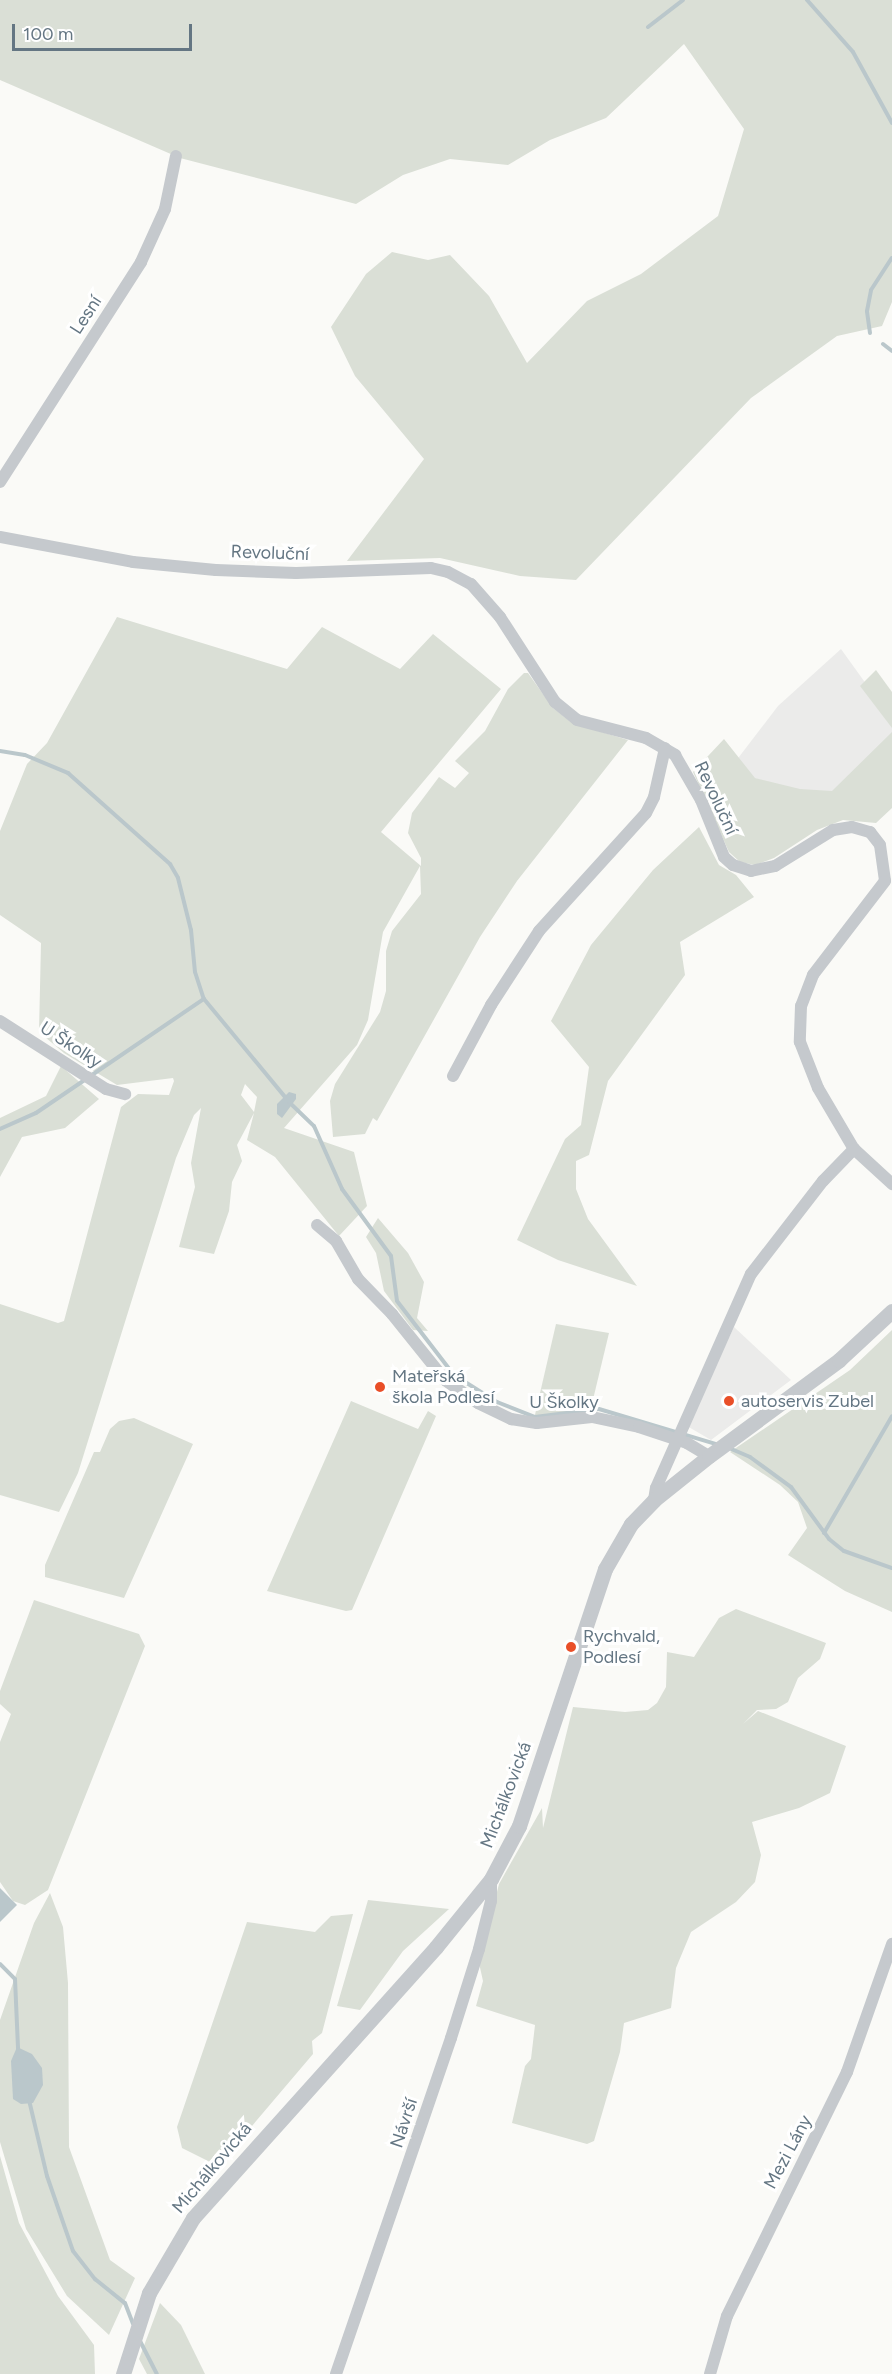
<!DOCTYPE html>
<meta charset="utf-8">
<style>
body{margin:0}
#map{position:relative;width:892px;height:2374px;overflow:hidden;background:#fafaf7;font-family:Figtree,sans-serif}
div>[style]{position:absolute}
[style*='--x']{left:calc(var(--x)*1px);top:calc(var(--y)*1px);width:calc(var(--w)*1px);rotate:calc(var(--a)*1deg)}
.built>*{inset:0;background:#ebebea}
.green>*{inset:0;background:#dadfd6}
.water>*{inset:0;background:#bac7cb}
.stream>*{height:4px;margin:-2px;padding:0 2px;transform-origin:2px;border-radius:2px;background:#bac7cb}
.minor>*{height:12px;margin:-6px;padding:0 6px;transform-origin:6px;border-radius:6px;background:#c5c9cd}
.tertiary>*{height:15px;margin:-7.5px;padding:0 7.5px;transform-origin:7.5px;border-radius:7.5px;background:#c5c9cd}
.dots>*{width:16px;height:16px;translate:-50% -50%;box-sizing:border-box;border:3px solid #fff;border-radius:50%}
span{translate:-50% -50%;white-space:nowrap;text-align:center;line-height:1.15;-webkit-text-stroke:6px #fff;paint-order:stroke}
.street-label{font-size:18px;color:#647683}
.poi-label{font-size:18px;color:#647683}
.left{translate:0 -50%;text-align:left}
.scale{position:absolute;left:12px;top:24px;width:180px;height:27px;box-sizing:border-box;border:3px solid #647683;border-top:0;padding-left:8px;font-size:18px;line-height:21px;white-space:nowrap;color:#647683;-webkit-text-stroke:4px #fff;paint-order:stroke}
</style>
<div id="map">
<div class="built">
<div style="clip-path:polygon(841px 649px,892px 720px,892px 758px,863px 812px,729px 770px,778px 706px)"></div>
<div style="clip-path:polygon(734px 1327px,791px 1380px,711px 1440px,687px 1426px)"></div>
</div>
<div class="green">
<div style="clip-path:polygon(0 0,892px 0,892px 302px,882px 326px,837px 336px,751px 398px,576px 580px,520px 576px,440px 558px,347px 561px,424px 459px,355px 376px,331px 327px,366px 274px,392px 252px,428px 260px,450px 255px,489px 296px,527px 363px,587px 301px,641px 274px,718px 216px,744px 129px,684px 44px,606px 118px,550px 140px,508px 165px,450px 159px,403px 175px,356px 204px,180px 158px,0 80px)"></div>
<div style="clip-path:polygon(evenodd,117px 617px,287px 669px,322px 627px,400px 669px,433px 634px,501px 689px,381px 832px,421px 866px,421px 858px,408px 833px,412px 813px,439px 777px,455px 788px,469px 773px,455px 761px,485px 731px,508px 689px,524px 673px,528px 673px,553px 708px,572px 723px,628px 740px,517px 881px,480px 937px,377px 1121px,373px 1118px,365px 1134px,333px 1137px,330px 1101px,335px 1084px,380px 1012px,386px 991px,386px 951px,392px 931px,421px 894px,420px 866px,383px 932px,368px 1020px,357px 1045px,284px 1128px,354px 1152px,367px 1206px,339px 1236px,275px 1157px,247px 1140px,254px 1113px,237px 1145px,242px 1161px,232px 1182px,229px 1211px,214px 1254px,179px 1247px,195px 1187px,191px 1163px,201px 1108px,194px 1115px,176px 1158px,78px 1473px,59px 1512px,0 1495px,0 1304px,58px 1323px,64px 1321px,121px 1107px,138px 1094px,169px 1095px,174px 1081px,173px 1078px,117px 1085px,64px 1053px,39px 1032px,41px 943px,0 915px,0 831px,27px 764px,47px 743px,117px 617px,245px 1084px,257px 1097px,254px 1112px,241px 1095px,245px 1084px)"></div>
<div style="clip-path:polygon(876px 670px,892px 692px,892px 728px,860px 686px)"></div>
<div style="clip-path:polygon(892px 732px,892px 808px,876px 823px,843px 820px,817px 830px,774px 858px,755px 865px,740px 862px,729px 852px,693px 772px,724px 739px,755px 778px,800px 789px,832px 791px)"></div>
<div style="clip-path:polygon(699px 827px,719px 865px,736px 875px,754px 897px,680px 942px,685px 975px,608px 1081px,589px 1155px,576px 1161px,576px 1189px,588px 1219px,637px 1286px,558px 1260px,517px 1240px,565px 1139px,581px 1125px,589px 1067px,551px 1021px,591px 945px,653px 870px)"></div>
<div style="clip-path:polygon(61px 1066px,99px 1099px,65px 1128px,22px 1137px,0 1177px,0 1118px,46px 1096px)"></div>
<div style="clip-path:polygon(378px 1218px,408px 1253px,424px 1282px,417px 1318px,428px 1331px,413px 1330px,384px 1291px,376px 1253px,366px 1237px)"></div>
<div style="clip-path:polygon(556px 1324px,609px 1333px,590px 1412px,534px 1419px)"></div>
<div style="clip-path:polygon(892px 1330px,892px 1612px,845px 1591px,788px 1555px,807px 1528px,798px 1502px,780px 1485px,730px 1452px,850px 1370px)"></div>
<div style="clip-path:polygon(351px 1401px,418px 1429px,428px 1411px,436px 1416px,352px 1610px,346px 1611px,267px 1591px)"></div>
<div style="clip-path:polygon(134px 1418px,193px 1444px,124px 1598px,45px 1577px,45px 1565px,94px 1452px,100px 1452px,110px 1429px,119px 1421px)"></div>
<div style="clip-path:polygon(34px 1600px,139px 1634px,145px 1646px,48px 1890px,25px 1905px,13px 1901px,0 1882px,0 1742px,11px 1714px,0 1704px,0 1691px)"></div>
<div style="clip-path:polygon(736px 1609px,826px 1643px,820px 1659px,798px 1678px,788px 1702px,776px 1709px,757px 1710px,743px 1724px,758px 1711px,846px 1746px,830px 1793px,799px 1808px,752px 1822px,761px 1855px,755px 1882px,736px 1902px,691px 1932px,676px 1968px,671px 2008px,624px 2023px,620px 2052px,594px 2141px,587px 2144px,512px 2123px,525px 2066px,531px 2059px,535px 2025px,476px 2006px,483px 1981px,479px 1963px,499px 1884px,542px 1808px,543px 1828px,573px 1707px,625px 1712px,648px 1710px,657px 1703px,666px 1687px,667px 1652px,694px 1657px,719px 1618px)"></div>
<div style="clip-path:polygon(50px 1893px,63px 1927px,68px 1983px,69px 2147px,110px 2260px,135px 2278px,109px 2335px,67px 2296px,26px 2229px,0 2142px,0 2020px,34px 1923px)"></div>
<div style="clip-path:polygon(368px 1900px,449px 1909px,403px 1951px,360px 2010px,337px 2006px)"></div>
<div style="clip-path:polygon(353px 1914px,322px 2033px,312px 2041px,313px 2054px,218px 2166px,182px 2148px,177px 2127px,247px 1922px,315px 1932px,331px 1916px)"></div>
<div style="clip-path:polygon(0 2156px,19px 2223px,58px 2296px,94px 2345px,95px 2374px,0 2374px)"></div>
<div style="clip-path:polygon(160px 2303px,181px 2325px,205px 2374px,147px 2374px,139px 2359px)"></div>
</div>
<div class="water">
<div style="clip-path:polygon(289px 1092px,296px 1094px,296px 1099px,282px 1118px,277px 1114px,277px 1104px)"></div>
<div style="clip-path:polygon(0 1888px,17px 1905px,0 1922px)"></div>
<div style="clip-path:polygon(17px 2047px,32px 2054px,42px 2068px,43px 2085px,33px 2103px,21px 2104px,13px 2099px,11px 2061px)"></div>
</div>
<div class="stream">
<div style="--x:807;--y:0;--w:69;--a:48.5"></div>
<div style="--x:853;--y:52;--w:81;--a:61.2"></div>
<div style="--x:648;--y:27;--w:44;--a:-37.6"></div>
<div style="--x:870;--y:333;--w:22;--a:-98"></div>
<div style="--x:867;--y:311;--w:21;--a:-79"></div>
<div style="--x:871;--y:290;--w:38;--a:-57"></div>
<div style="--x:883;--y:344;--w:11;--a:38"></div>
<div style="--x:0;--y:751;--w:25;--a:9"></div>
<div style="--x:25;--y:755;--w:47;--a:22.7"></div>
<div style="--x:68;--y:773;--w:137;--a:41.7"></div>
<div style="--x:170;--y:864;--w:16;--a:60"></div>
<div style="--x:178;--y:878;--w:54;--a:76"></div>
<div style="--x:191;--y:930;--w:42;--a:84.6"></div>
<div style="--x:195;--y:972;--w:28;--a:72"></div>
<div style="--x:204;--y:999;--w:127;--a:50.4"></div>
<div style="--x:290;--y:1103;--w:33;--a:44"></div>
<div style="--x:314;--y:1126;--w:69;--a:66"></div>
<div style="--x:342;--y:1189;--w:83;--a:53.8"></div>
<div style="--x:391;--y:1256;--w:45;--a:82.4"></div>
<div style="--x:397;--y:1301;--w:93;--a:52.4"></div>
<div style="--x:454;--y:1375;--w:51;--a:32.1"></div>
<div style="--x:497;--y:1402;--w:41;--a:21.5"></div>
<div style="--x:535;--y:1417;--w:64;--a:-7.1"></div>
<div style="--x:599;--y:1409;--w:125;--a:16.7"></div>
<div style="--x:0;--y:1129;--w:39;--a:-24"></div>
<div style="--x:36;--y:1113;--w:203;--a:-34.2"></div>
<div style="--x:729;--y:1448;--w:23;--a:23"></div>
<div style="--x:750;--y:1457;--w:51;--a:36.2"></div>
<div style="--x:791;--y:1487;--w:64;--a:53.8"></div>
<div style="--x:829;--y:1539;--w:19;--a:39"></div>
<div style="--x:844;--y:1551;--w:51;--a:19.5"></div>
<div style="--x:824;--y:1533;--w:135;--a:-59.8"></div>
<div style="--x:0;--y:1964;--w:21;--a:45"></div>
<div style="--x:15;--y:1979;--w:70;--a:87.5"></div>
<div style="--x:29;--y:2100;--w:78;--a:76.7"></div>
<div style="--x:47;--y:2176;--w:79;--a:70.9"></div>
<div style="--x:73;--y:2251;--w:36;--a:52"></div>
<div style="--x:95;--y:2279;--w:38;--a:39"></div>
<div style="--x:125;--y:2303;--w:22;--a:69"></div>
<div style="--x:139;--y:2339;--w:39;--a:63"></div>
</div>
<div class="minor">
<div style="--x:0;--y:482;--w:261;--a:-57.3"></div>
<div style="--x:141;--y:262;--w:58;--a:-65.6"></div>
<div style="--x:165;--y:209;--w:54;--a:-78.3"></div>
<div style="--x:0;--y:537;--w:135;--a:10.6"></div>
<div style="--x:133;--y:562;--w:83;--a:5.5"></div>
<div style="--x:216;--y:570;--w:80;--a:2.1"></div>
<div style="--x:296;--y:573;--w:135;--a:-2.1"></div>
<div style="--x:431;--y:568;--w:17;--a:13"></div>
<div style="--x:448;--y:572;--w:26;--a:28"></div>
<div style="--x:471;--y:584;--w:44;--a:48.7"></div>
<div style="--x:500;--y:617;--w:101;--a:57.1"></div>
<div style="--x:555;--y:702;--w:28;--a:39"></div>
<div style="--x:577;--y:720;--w:71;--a:14.6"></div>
<div style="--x:646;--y:738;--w:34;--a:30"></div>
<div style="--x:675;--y:755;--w:52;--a:60"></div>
<div style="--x:701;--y:800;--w:61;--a:68"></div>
<div style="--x:724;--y:857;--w:12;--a:42"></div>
<div style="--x:733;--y:865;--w:19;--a:18"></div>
<div style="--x:751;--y:871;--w:25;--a:-12"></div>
<div style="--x:775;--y:866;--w:68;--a:-31.8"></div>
<div style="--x:833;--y:830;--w:19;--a:-9"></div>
<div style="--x:852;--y:827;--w:19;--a:16"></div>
<div style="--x:870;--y:832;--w:16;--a:52"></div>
<div style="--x:880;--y:845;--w:36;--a:82"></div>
<div style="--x:885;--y:881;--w:118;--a:127.5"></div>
<div style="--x:813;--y:975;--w:33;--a:111"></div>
<div style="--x:801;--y:1006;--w:36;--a:92"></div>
<div style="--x:800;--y:1042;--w:49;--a:68.6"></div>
<div style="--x:818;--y:1088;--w:71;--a:59.5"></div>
<div style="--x:854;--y:1149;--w:52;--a:42.6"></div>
<div style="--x:0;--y:1021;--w:126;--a:32.7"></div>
<div style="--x:106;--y:1089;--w:20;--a:15"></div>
<div style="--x:453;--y:1076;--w:81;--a:-61.8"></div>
<div style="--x:491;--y:1005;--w:88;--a:-57"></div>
<div style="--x:539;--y:931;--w:159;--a:-47.8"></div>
<div style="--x:646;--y:813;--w:18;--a:-63"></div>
<div style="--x:654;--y:797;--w:50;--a:-77.3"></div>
<div style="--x:317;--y:1225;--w:25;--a:40"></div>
<div style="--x:336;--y:1241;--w:44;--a:59.9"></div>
<div style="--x:358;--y:1279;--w:49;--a:45.8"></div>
<div style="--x:392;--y:1314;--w:85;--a:51.2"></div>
<div style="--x:445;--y:1380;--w:40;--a:34.9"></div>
<div style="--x:478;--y:1403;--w:37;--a:26"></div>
<div style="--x:511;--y:1419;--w:26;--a:9"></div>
<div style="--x:537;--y:1423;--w:55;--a:-6.2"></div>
<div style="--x:592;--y:1417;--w:48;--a:12"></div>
<div style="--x:639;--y:1427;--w:51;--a:18.4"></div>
<div style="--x:687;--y:1443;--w:26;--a:31"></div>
<div style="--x:654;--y:1500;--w:12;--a:-81"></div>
<div style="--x:656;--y:1488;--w:234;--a:-66.1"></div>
<div style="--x:751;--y:1274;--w:118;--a:-52.3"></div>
<div style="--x:823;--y:1181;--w:45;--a:-45.9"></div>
<div style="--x:336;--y:2374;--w:355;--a:-71.1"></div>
<div style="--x:451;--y:2038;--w:93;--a:-72.5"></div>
<div style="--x:479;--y:1949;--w:49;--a:-76"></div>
<div style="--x:491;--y:1901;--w:22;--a:-90"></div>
<div style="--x:710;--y:2374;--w:60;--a:-73.7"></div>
<div style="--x:727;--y:2316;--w:272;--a:-63.8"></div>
<div style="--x:847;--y:2072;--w:136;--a:-70.6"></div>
</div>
<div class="tertiary">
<div style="--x:123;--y:2374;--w:85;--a:-72.2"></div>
<div style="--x:149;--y:2293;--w:87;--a:-59.6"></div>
<div style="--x:193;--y:2218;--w:364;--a:-48.1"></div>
<div style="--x:436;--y:1947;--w:87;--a:-51"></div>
<div style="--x:491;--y:1879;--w:60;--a:-62.2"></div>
<div style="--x:519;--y:1826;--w:271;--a:-71.5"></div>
<div style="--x:605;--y:1569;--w:52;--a:-60"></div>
<div style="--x:631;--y:1524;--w:33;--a:-46"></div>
<div style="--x:654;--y:1500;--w:70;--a:-38.7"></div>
<div style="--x:709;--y:1456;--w:162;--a:-36.4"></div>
<div style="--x:839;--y:1360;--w:72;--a:-42.8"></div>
</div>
<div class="dots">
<div style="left:380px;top:1387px;background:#e94f28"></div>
<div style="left:729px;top:1401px;background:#e94f28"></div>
<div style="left:571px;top:1647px;background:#e94f28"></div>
</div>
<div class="street-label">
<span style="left:86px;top:315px;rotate:-57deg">Lesní</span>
<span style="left:270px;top:553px;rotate:2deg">Revoluční</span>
<span style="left:716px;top:798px;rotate:65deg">Revoluční</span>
<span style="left:71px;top:1045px;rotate:33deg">U Školky</span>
<span style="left:564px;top:1402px">U Školky</span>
<span style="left:506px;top:1795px;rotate:-69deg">Michálkovická</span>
<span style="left:404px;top:2123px;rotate:-72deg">Návrší</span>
<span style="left:788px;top:2152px;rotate:-62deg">Mezi Lány</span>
<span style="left:212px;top:2168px;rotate:-50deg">Michálkovická</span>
</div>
<div class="poi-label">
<span class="left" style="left:392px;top:1387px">Mateřská<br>škola Podlesí</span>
<span class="left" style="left:741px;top:1401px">autoservis Zubel</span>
<span class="left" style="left:583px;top:1647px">Rychvald,<br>Podlesí</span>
</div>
<div class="scale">100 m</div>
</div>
